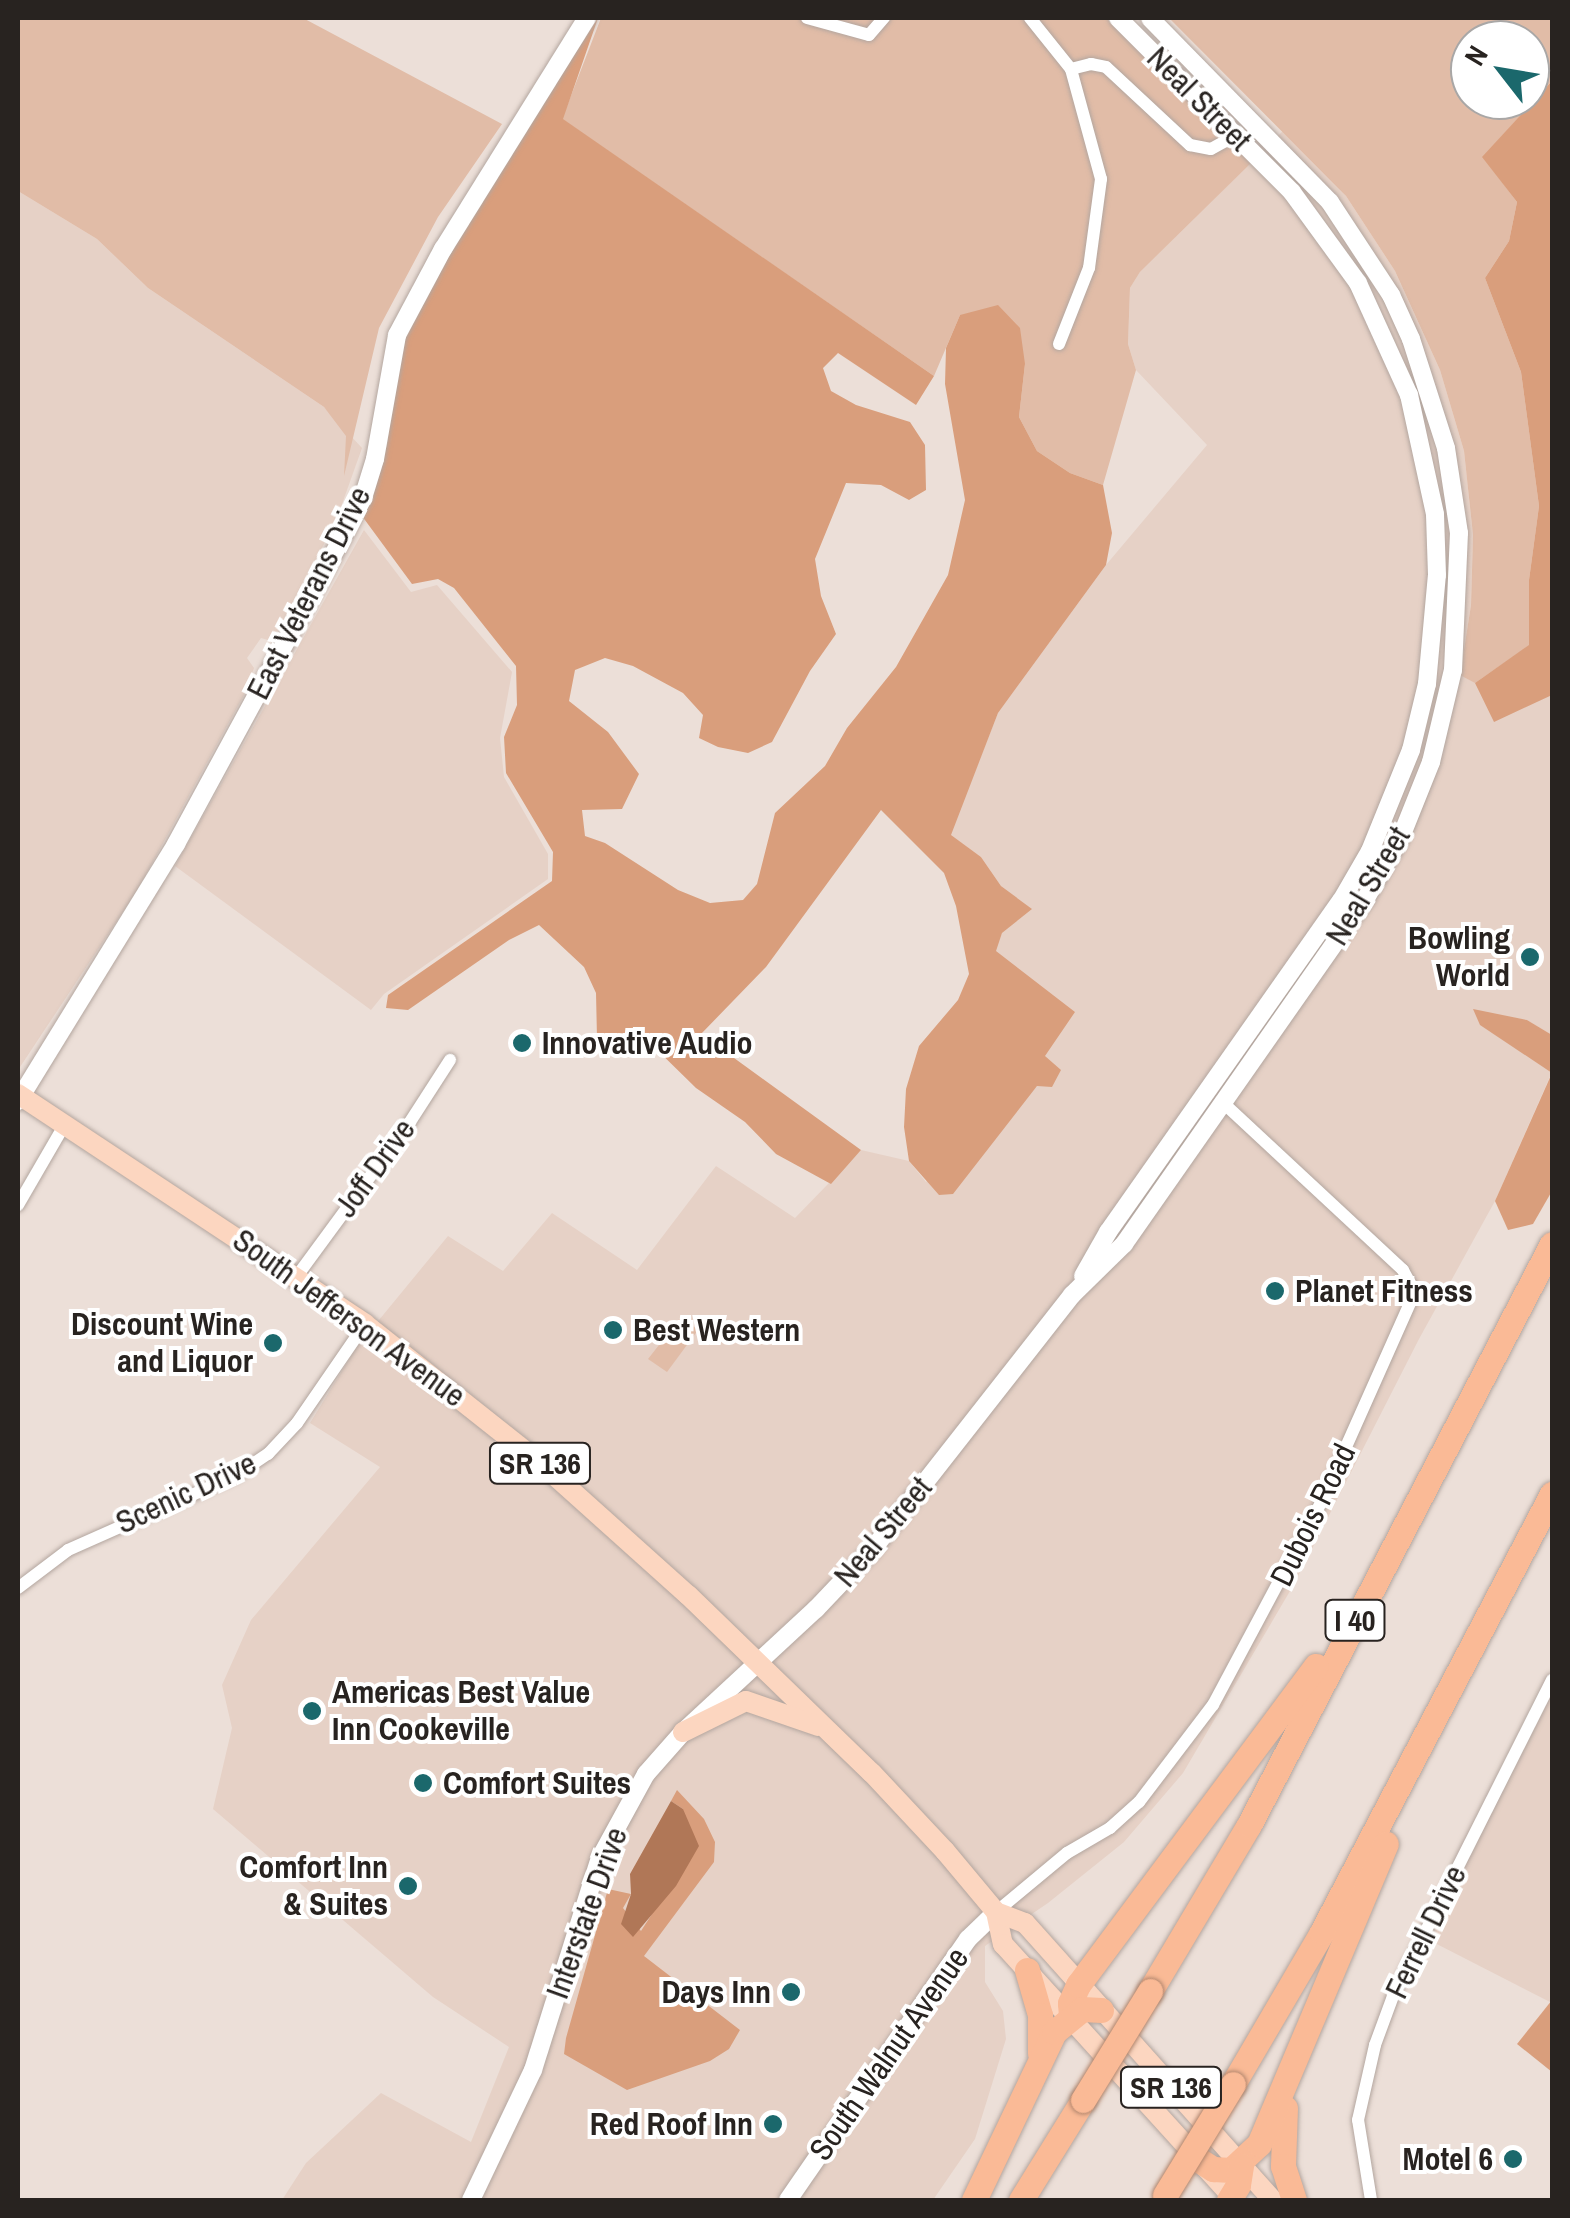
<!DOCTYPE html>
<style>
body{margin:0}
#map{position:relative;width:1570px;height:2218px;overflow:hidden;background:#ecdfd8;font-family:"Archivo Narrow",sans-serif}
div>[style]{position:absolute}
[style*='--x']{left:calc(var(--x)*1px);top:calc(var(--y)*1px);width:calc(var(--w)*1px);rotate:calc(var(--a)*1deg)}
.built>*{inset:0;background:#e6d1c6}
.green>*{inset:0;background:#e1bca7}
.forest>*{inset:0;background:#d99e7c}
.water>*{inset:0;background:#b07757}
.roads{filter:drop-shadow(0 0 2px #b3a69f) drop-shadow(0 0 2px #b3a69f)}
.street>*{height:12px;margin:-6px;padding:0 6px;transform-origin:6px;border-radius:6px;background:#fff}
.secondary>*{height:18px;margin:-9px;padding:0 9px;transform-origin:9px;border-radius:9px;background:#fff}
.primary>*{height:20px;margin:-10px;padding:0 10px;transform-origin:10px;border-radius:10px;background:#fcd6c0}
.highway>*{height:25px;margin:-12.5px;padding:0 12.5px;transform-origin:12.5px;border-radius:12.5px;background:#faba96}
.bridges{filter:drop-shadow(0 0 2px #b0856d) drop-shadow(0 0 2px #b0856d)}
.highway-bridge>*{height:25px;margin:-12.5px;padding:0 12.5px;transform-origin:12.5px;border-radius:12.5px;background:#faba96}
.dots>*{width:28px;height:28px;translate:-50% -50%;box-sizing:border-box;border:5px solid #fff;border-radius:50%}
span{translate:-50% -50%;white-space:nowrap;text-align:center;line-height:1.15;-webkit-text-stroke:8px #fff;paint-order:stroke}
.shield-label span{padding:2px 8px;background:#fff;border:2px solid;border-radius:8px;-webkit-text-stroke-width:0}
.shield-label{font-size:30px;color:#282320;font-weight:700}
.street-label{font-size:32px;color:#282320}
.poi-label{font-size:32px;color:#282320;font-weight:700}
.right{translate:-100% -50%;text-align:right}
.left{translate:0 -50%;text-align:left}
.frame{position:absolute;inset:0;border:20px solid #282320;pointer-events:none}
.north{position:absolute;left:1450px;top:20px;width:100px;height:100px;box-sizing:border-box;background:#fff;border:2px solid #a9a7a6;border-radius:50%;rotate:301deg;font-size:28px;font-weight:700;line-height:40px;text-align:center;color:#282320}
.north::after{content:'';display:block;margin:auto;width:35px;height:45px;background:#1b686c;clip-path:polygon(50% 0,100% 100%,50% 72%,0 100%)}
</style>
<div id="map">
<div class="built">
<div style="clip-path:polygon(1284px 130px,1346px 196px,1395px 271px,1440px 370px,1464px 451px,1473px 535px,1471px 605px,1460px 675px,1552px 696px,1552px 1035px,1527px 1020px,1474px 1011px,1552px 1072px,1495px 1201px,1419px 1339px,1293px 1586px,1183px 1773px,1124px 1842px,1048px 1903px,985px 1946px,985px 1982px,1003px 2011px,1006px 2039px,975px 2139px,933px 2200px,282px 2200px,306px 2163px,381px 2093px,471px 2142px,509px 2047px,433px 1997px,213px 1809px,232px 1728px,222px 1685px,251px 1620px,380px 1467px,310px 1423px,356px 1348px,448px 1236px,503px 1271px,552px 1213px,637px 1270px,716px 1166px,795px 1218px,861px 1150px,909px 1161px,926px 1182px,1037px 1086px,1052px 1086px,1022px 973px,995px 951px,1002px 933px,1031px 909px,1001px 886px,981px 857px,950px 835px,998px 713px,1106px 565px,1207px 445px,1136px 370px,1128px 344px,1130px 288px,1140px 272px)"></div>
<div style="clip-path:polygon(18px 191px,97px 239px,148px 288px,324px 407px,362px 448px,336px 521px,277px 634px,268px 640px,261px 638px,247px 658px,254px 668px,245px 693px,138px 889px,18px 1070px)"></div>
<div style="clip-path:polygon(364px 530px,411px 592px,437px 585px,512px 672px,500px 738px,504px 777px,548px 854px,548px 879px,384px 994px,371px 1010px,175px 866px)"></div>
<div style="clip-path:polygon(1552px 1694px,1552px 2000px,1550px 2002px,1427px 1939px)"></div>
</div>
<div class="green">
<div style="clip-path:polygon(18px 18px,303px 18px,502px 124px,438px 217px,379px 328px,344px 476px,346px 436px,324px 407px,148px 288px,97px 239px,18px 191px)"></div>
<div style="clip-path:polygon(601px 18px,1106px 18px,1251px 163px,1140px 272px,1130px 288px,1128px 344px,1136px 370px,1103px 485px,1070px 473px,1037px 451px,1019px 417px,1025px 364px,960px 315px,934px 376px,562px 119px)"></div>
<div style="clip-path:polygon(evenodd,1169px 18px,1552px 18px,1552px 81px,1483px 157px,1517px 202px,1509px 241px,1485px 278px,1521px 372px,1539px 506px,1529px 580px,1530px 645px,1475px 683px,1460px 675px,1471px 605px,1473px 535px,1464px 451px,1440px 370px,1395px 271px,1346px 196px,1169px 18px,1470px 40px,1530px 40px,1530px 100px,1470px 100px,1470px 40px)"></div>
<div style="clip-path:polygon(681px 1317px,698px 1330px,667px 1372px,648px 1359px)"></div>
</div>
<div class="forest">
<div style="clip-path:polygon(598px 18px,563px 119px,934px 376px,916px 405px,838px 353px,823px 368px,831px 391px,856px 405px,910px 422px,925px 445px,926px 490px,909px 500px,881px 485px,846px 483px,815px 559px,821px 596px,836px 634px,810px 671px,772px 742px,748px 753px,718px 747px,699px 738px,703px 715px,683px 693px,633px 666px,605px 658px,575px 670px,569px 701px,608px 732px,639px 774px,622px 809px,582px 810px,585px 836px,605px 843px,678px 890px,710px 903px,743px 900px,757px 884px,775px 813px,825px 766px,847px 728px,896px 667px,948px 575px,965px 500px,945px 384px,946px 348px,960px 315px,998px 305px,1020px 328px,1025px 364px,1019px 417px,1037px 451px,1070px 473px,1103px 485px,1112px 533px,1106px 565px,998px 713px,951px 835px,981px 857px,1001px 886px,1032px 909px,1002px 933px,996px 951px,1075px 1012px,1045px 1056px,1061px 1070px,1052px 1087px,1037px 1086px,953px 1194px,939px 1195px,909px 1161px,904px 1127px,906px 1089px,919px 1046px,958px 1000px,969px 974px,956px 906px,944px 873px,881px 810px,766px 967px,701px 1034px,861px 1150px,831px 1184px,776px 1154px,745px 1122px,696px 1088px,646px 1039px,629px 1055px,612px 1053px,597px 1038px,596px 993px,584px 967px,539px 925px,509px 940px,408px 1010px,386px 1008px,388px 995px,552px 881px,553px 852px,506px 773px,504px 737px,517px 705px,516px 666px,454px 588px,438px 579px,412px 584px,362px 516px,387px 445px,397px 361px,409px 327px,477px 206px)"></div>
<div style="clip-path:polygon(1552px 81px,1552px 695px,1494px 722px,1475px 683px,1529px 645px,1529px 580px,1539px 506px,1521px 372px,1485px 278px,1509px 241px,1517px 202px,1482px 157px)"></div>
<div style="clip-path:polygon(1473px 1009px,1527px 1020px,1552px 1035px,1552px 1073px,1480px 1025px)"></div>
<div style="clip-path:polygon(1552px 1073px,1552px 1191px,1533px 1224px,1508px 1230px,1495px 1201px)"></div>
<div style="clip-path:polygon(677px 1790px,704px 1819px,715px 1842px,714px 1862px,644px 1956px,740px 2030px,729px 2049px,710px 2061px,627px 2090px,564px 2054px,566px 2038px,608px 1889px,631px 1894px,623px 1908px,641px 1931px,652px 1914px,683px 1809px,671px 1801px)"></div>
<div style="clip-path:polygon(1552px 2000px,1552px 2072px,1517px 2044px)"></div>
</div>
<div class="water">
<div style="clip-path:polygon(671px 1801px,683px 1809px,699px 1846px,676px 1886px,633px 1937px,621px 1924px,631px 1894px,630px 1874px)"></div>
</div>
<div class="roads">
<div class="street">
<div style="--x:807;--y:18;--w:64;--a:15.3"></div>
<div style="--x:869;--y:35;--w:23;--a:-49"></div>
<div style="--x:1030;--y:18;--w:65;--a:51.2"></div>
<div style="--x:1071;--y:69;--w:21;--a:-14"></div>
<div style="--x:1091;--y:64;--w:15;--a:11"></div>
<div style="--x:1106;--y:67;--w:115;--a:42.9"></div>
<div style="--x:1190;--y:145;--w:21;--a:11"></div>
<div style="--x:1211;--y:149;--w:29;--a:-29"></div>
<div style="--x:1059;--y:344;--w:82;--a:-68.5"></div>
<div style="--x:1089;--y:268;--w:90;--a:-82.3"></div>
<div style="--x:1101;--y:179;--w:114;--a:-105.3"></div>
<div style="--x:18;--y:1205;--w:94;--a:-59.9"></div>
<div style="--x:297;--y:1276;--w:191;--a:-53.7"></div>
<div style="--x:410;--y:1122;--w:74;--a:-57.2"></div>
<div style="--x:18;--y:1588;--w:63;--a:-37.2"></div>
<div style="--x:68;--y:1550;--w:183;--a:-23.9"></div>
<div style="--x:235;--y:1476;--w:40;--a:-34"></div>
<div style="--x:268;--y:1454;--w:42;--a:-46.9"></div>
<div style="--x:297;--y:1423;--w:120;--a:-55.5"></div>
<div style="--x:996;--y:1912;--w:92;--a:-39.7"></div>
<div style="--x:1067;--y:1853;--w:50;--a:-30.2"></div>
<div style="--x:1110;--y:1828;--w:39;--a:-42"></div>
<div style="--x:1139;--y:1802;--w:122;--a:-52.7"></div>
<div style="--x:1213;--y:1705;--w:229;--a:-61.9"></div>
<div style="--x:1321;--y:1503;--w:231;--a:-66"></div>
<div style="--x:1415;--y:1292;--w:25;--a:-119"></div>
<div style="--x:1403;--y:1270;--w:246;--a:-137.1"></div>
<div style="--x:1371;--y:2200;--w:81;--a:-99.2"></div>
<div style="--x:1358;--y:2120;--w:77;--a:-77.2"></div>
<div style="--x:1375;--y:2045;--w:52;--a:-69.8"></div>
<div style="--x:1393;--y:1996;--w:354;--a:-63.3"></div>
</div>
<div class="secondary">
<div style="--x:18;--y:1101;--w:302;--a:-58.4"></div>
<div style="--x:176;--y:844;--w:348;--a:-61.5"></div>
<div style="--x:342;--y:538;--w:45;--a:-62.3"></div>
<div style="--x:363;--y:498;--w:41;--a:-72.9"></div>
<div style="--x:375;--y:459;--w:126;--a:-79.9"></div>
<div style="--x:397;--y:335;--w:98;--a:-61.9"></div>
<div style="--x:443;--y:249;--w:272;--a:-58.1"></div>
<div style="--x:1083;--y:1276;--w:51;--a:-60.4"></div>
<div style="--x:1108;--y:1232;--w:405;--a:-54.9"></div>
<div style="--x:1341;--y:901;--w:58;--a:-59.9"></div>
<div style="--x:1370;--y:851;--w:109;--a:-67.9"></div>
<div style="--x:1411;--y:750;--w:68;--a:-76.4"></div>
<div style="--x:1427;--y:684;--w:109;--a:-84.8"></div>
<div style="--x:1437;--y:575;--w:61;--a:-91.9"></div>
<div style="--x:1435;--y:514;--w:122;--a:-102.3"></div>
<div style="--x:1409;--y:395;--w:123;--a:-114.5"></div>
<div style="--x:1358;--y:283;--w:112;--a:-126"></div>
<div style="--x:1292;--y:192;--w:246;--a:-135"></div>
<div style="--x:471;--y:2200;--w:144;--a:-64.5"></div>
<div style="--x:533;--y:2070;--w:222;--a:-72.5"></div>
<div style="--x:600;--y:1858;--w:96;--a:-61.3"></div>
<div style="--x:646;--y:1774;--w:56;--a:-48.6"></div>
<div style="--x:683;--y:1732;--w:181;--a:-42.8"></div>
<div style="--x:816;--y:1609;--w:81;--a:-46.5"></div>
<div style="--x:872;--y:1550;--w:324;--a:-51.9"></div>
<div style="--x:1072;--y:1295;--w:73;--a:-44.4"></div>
<div style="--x:1124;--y:1244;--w:422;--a:-55"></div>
<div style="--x:1366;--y:898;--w:70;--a:-60.2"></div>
<div style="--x:1401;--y:837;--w:81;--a:-68.2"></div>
<div style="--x:1431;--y:762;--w:95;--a:-76.6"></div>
<div style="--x:1453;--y:670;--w:137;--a:-87.5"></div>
<div style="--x:1459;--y:533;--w:86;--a:-98.7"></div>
<div style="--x:1446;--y:448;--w:114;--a:-107.8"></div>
<div style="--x:1411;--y:339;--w:48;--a:-114.4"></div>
<div style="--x:1391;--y:295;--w:111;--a:-123.3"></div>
<div style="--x:1330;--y:202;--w:257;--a:-134.4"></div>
<div style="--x:788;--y:2200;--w:317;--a:-55.4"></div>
<div style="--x:968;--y:1939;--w:39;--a:-44"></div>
</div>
<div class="primary">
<div style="--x:18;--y:1094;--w:416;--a:33.5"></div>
<div style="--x:365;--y:1324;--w:228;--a:38.4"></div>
<div style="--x:544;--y:1466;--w:193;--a:41.9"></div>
<div style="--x:688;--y:1595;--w:256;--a:44.1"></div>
<div style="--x:872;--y:1773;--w:107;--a:46.9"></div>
<div style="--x:945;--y:1851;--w:80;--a:50.1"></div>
<div style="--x:996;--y:1912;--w:33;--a:78"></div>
<div style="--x:1003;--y:1944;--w:345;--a:47.8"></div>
<div style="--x:683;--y:1732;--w:70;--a:-26.2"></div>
<div style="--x:746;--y:1701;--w:76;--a:19.1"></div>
<div style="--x:996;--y:1912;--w:31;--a:21"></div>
<div style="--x:1025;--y:1923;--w:372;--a:48.2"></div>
</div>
<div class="highway">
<div style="--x:1027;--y:1970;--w:47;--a:73.9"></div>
<div style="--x:1040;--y:2015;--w:38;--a:90"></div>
<div style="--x:1150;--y:1991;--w:193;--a:-59.2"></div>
<div style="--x:1249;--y:1825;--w:655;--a:-62.46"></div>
<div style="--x:1071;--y:2017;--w:14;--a:-94"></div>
<div style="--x:1070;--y:2003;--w:20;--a:-66"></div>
<div style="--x:1078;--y:1985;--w:398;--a:-53.3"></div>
<div style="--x:1233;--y:2084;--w:176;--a:-59.6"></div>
<div style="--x:1322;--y:1932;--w:495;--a:-62.3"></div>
<div style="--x:1285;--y:2108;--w:58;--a:92"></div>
<div style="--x:1283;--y:2166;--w:36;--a:72"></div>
<div style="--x:1199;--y:2160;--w:17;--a:33"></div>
<div style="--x:1213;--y:2169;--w:18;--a:3"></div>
<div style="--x:1231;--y:2170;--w:38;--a:-43"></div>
<div style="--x:1259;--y:2144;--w:326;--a:-67.1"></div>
<div style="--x:974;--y:2200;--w:186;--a:-64.5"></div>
<div style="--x:1054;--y:2032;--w:36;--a:-39"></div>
<div style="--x:1082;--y:2009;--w:19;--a:3"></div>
<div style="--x:1021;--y:2200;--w:118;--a:-58.2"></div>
<div style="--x:1229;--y:2200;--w:17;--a:-59"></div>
<div style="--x:1238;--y:2185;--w:20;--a:-81"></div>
</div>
</div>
<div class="bridges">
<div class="highway-bridge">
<div style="--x:1083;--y:2100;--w:128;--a:-58.4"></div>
<div style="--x:1165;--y:2195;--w:130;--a:-58.5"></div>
</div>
</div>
<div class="dots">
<div style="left:1530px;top:957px;background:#1b686c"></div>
<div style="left:522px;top:1043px;background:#1b686c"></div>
<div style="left:1275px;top:1291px;background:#1b686c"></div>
<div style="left:613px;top:1330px;background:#1b686c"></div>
<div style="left:273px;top:1343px;background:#1b686c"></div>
<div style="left:312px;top:1711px;background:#1b686c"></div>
<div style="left:423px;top:1783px;background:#1b686c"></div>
<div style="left:408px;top:1886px;background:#1b686c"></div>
<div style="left:791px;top:1992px;background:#1b686c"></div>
<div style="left:773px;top:2124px;background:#1b686c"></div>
<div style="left:1513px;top:2159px;background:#1b686c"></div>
</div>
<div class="shield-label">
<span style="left:540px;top:1463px">SR 136</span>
<span style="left:1355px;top:1620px">I 40</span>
<span style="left:1171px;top:2087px">SR 136</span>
</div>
<div class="street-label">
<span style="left:1199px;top:99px;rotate:45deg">Neal Street</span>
<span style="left:309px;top:593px;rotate:-63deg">East Veterans Drive</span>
<span style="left:1368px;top:886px;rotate:-59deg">Neal Street</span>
<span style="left:375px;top:1168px;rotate:-54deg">Joff Drive</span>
<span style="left:349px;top:1318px;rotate:36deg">South Jefferson Avenue</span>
<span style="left:186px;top:1493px;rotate:-25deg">Scenic Drive</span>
<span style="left:1313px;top:1515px;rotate:-64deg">Dubois Road</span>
<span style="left:883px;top:1532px;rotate:-50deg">Neal Street</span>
<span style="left:587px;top:1913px;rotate:-70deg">Interstate Drive</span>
<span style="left:1426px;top:1932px;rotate:-64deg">Ferrell Drive</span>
<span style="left:889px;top:2054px;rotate:-55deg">South Walnut Avenue</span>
</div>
<div class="poi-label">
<span class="right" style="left:1510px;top:957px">Bowling<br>World</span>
<span class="left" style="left:542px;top:1043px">Innovative Audio</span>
<span class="left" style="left:1295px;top:1291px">Planet Fitness</span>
<span class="right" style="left:253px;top:1343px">Discount Wine<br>and Liquor</span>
<span class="left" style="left:633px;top:1330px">Best Western</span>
<span class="left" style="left:332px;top:1711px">Americas Best Value<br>Inn Cookeville</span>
<span class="left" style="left:443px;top:1783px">Comfort Suites</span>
<span class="right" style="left:388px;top:1886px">Comfort Inn<br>&amp; Suites</span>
<span class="right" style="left:771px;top:1992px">Days Inn</span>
<span class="right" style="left:753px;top:2124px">Red Roof Inn</span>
<span class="right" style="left:1493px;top:2159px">Motel 6</span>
</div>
<div class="frame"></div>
<div class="north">N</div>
</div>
